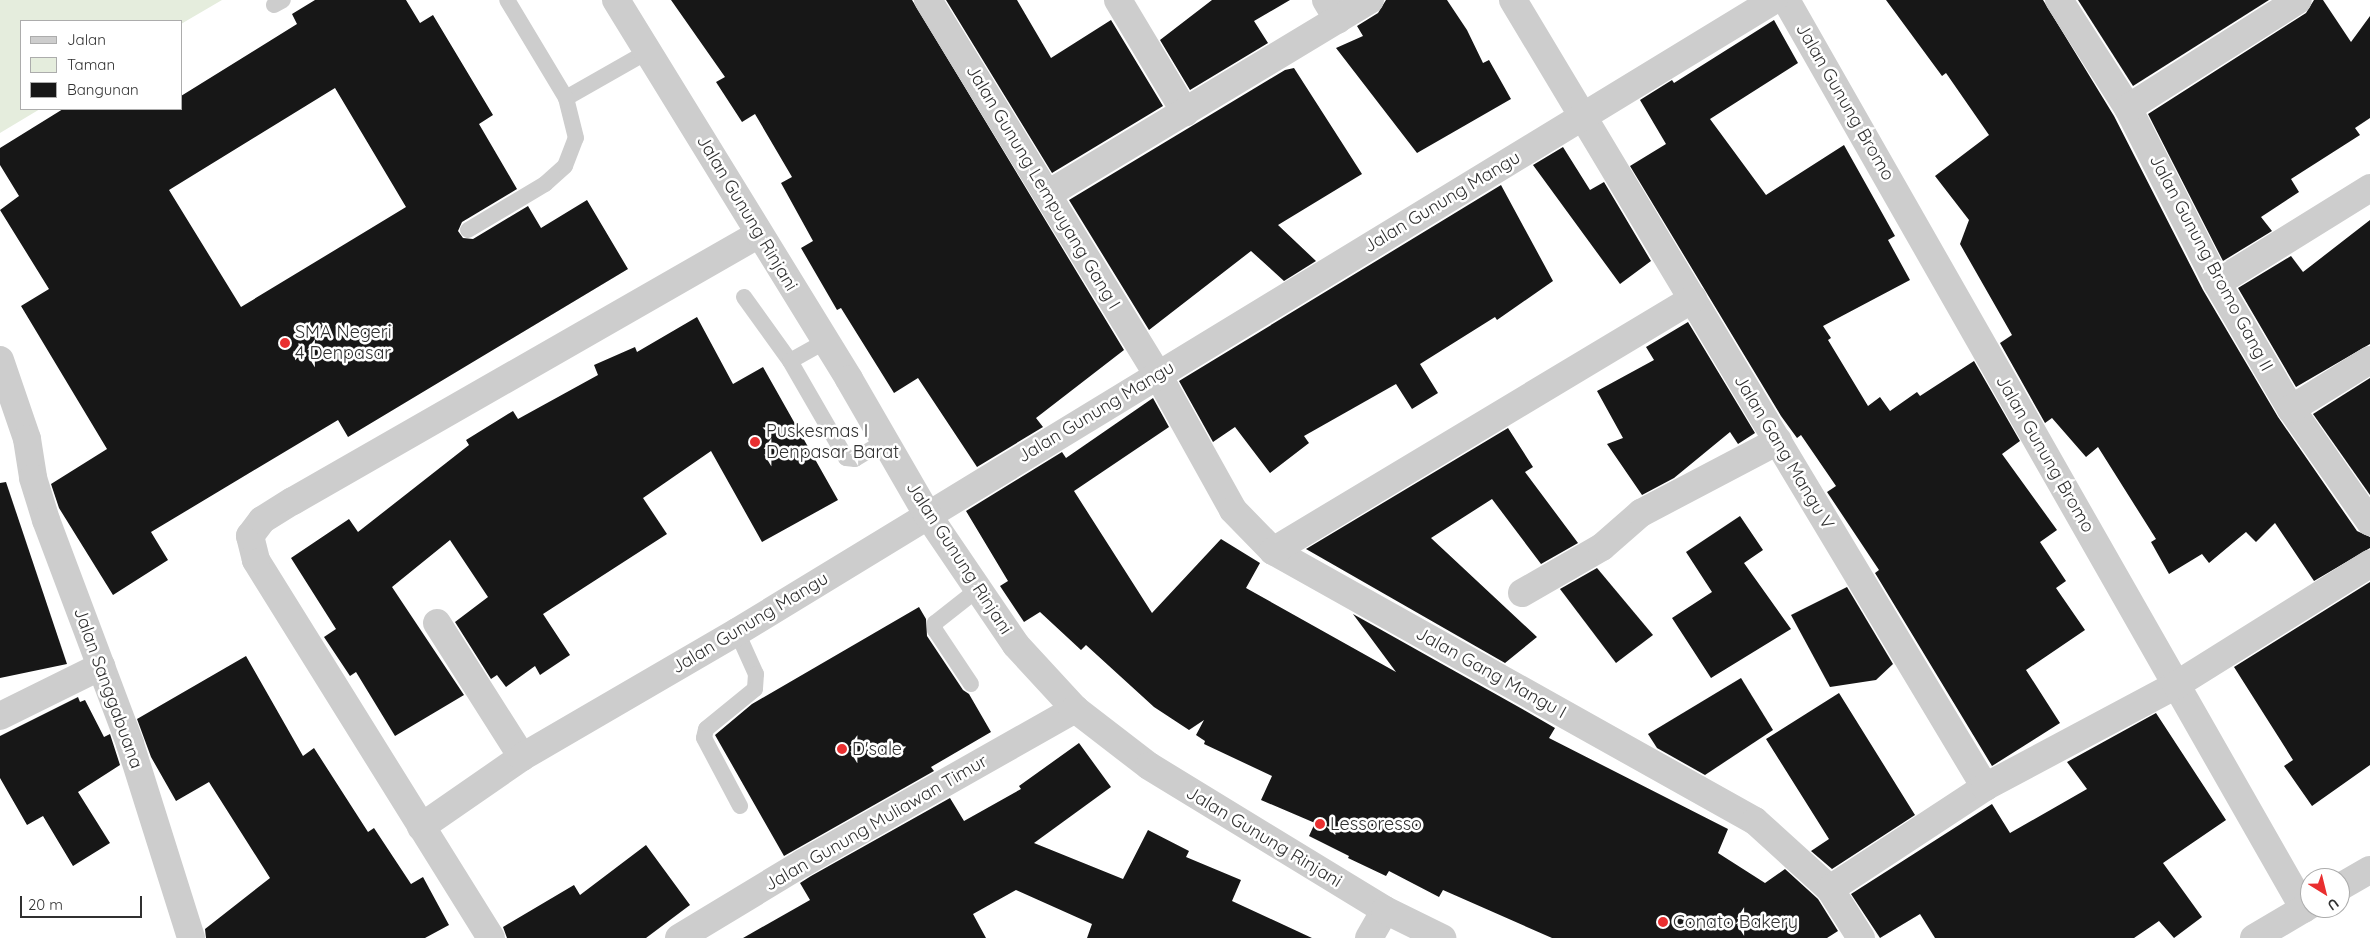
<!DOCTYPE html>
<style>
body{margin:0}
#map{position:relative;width:2370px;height:938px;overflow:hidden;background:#fff;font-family:Quicksand,sans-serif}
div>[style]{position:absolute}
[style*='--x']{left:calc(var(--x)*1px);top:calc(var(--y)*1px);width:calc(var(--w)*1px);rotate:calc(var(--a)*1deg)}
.green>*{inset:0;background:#e5eddd}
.building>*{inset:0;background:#171717}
.service>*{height:16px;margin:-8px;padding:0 8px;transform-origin:8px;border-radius:8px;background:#cdcdcd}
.minor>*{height:28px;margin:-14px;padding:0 14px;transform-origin:14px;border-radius:14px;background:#cdcdcd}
.tertiary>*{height:28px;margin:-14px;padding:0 14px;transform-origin:14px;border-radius:14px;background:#cdcdcd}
.dots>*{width:14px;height:14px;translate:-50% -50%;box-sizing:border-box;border:2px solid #fff;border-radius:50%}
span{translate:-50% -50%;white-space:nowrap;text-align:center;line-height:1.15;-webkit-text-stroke:5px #fff;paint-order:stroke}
.street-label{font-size:18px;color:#303030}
.poi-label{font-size:18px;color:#303030}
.left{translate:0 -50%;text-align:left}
.legend{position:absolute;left:20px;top:20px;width:162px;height:90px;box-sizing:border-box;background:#fff;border:1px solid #acacac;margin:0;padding:6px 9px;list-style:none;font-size:15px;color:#303030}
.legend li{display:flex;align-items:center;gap:10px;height:25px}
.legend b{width:25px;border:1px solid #acacac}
.north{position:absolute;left:2300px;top:868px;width:50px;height:50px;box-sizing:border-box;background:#fff;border:1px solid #acacac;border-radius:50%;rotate:144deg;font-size:14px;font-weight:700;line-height:20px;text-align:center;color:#303030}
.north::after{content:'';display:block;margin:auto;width:18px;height:22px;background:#e92f30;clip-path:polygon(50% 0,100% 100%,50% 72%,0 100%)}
.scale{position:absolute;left:20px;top:896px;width:122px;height:22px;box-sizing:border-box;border:2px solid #303030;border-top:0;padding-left:6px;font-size:15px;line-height:18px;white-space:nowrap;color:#303030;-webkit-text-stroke:4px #fff;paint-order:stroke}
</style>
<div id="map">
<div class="green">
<div style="clip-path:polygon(0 0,222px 0,181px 24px,181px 21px,21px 21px,21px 109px,40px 109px,0 133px)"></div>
</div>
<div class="building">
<div style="clip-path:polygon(evenodd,315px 0,406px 0,420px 23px,433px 15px,493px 115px,479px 124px,517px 189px,462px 222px,458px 231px,463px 238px,473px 239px,528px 206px,541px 228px,587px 200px,628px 269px,348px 437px,338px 420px,151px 532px,168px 560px,113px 595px,59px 508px,51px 484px,107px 449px,21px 306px,49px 289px,0 210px,19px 196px,0 165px,0 148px,63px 109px,181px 109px,181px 96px,297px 24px,292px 14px,315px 0,335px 88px,406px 207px,241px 307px,169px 190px,335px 88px)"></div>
<div style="clip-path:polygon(671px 0,912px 0,1124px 350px,1036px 418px,1043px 427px,977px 467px,918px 378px,894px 393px,841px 308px,837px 310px,801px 248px,813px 241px,781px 183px,792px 177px,755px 114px,742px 122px,716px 82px,725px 77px)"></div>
<div style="clip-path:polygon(946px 0,1017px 0,1051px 58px,1111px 20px,1163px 106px,1052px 173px)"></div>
<div style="clip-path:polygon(1212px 0,1290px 0,1254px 21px,1268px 43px,1190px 90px,1160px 40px)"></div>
<div style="clip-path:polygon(1386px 0,1447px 0,1467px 30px,1483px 63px,1489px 60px,1511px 99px,1417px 153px,1336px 48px,1363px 36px,1357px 26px,1378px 13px)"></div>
<div style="clip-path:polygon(1886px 0,2043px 0,2114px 116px,2203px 290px,2278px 417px,2357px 531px,2370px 537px,2370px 548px,2314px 581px,2275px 523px,2256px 542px,2246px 532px,2209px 563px,2202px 554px,2169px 574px,2151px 542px,2156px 539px,2098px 447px,2086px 457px,2052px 418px,2045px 423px,2000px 343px,2012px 335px,1960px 244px,1969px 220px,1935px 176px,1989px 135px,1946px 73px,1942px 76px)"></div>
<div style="clip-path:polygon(2078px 0,2269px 0,2133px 86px)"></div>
<div style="clip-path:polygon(2314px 0,2323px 0,2351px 42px,2370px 16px,2370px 118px,2355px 128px,2360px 135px,2291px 179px,2299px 192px,2261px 217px,2272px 231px,2223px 261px,2148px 114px,2306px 13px)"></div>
<div style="clip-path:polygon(1774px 20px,1798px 63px,1710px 119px,1766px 195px,1844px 145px,1895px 236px,1888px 240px,1910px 280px,1823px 326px,1831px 338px,1828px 340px,1868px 406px,1880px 397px,1890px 411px,1917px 392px,1920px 396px,1974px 361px,2020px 441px,2002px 454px,2057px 530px,2040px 542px,2066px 581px,2056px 588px,2085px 630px,2026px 670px,2060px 723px,1992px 766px,1875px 573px,1879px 570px,1827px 492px,1836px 486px,1801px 435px,1797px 438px,1781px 416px,1630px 166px,1666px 144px,1640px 100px,1672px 80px,1674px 83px)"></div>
<div style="clip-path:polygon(1294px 68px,1362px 174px,1278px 225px,1316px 261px,1284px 281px,1251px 251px,1149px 330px,1069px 200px,1285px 70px)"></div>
<div style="clip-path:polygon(1563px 147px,1590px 190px,1604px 182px,1651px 261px,1620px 284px,1533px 165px)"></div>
<div style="clip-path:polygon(1501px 185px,1553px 281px,1497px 320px,1495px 317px,1420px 364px,1438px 393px,1412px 409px,1396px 384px,1304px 436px,1309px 443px,1270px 473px,1235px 427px,1213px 442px,1179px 381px)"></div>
<div style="clip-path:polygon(2370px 220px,2370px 344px,2296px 387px,2238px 288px,2291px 256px,2303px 272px)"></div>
<div style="clip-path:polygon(697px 317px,733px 384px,763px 367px,838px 500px,762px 542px,711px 451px,643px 498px,667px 534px,543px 614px,570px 655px,540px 675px,535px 666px,506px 687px,497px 675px,491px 679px,455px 622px,488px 597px,450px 540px,392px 587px,464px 695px,395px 736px,356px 672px,350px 676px,324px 637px,336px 629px,291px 558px,349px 519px,358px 532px,469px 445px,466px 440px,513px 411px,518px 419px,598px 375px,594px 365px,635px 347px,637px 352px)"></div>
<div style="clip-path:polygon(1688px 322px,1755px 433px,1738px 444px,1730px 432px,1674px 478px,1642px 495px,1607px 444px,1623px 438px,1597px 391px,1654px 360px,1646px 347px)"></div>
<div style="clip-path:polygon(2370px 378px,2370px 495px,2313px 414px)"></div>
<div style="clip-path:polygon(1153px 398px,1169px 427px,1074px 491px,1152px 613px,1221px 539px,1260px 563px,1246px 588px,1396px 672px,1353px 614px,1524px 710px,1555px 728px,1549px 738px,1728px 829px,1718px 853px,1765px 883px,1785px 869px,1818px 899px,1838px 931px,1827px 938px,1552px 938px,1443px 890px,1439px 897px,1389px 871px,1386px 876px,1348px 858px,1349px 856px,1309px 836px,1315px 823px,1261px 800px,1272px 776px,1204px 744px,1205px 741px,1196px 735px,1204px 720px,1189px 730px,1154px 707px,1086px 645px,1081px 650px,1040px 612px,1024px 622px,1000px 586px,1008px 581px,966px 511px,1062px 452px,1066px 458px)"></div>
<div style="clip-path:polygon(1508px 428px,1533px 467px,1525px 472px,1578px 543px,1541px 564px,1492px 499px,1431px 538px,1537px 637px,1505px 663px,1306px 549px)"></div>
<div style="clip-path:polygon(6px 482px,67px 664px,0 678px,0 483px)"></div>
<div style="clip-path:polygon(1740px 516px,1763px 550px,1744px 563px,1791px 629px,1711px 678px,1672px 618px,1712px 592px,1686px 552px)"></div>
<div style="clip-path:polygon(1597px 568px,1653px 635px,1616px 663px,1560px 589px)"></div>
<div style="clip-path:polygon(2370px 582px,2370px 765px,2312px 806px,2284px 766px,2293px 760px,2234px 667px)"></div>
<div style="clip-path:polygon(1847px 587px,1893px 664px,1876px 680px,1830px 687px,1791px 615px)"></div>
<div style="clip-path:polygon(919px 607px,926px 619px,927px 636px,963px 690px,969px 694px,991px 732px,931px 767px,934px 771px,784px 856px,715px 735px,752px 704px)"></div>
<div style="clip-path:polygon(246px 656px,303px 756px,314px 748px,368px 832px,374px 828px,411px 884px,423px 877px,449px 925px,425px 938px,206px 938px,205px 929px,270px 878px,209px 782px,176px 801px,151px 757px,137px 719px)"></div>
<div style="clip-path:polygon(1741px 678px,1773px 730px,1705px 775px,1657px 748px,1648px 734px)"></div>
<div style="clip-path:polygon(1839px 693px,1915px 815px,1832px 869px,1811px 851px,1829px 839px,1766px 739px)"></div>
<div style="clip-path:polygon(78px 697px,80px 702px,85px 700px,104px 737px,110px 734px,120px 765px,78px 792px,110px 843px,73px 866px,43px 816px,27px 825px,0 778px,0 736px)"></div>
<div style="clip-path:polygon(2156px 713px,2226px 820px,2163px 863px,2202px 917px,2174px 938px,2159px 921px,2134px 938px,1935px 938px,1920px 914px,1880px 938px,1851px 894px,1992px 804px,2010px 833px,2087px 789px,2067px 762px)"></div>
<div style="clip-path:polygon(1079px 743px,1111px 787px,1034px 843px,1123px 879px,1148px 830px,1189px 851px,1186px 857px,1241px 880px,1232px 901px,1312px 938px,1087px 938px,1092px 924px,1016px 890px,973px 914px,986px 938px,743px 938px,810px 900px,800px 883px,811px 876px,950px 798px,964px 821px,1021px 789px,1019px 786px)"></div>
<div style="clip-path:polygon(646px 845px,690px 905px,646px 938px,507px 938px,503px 927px,574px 885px,580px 895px)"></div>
</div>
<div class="service">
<div style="--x:274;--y:5;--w:10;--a:-29"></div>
<div style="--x:566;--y:98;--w:93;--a:-29.6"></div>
<div style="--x:468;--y:230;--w:90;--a:-30.9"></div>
<div style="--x:545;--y:184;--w:27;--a:-42"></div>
<div style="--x:565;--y:166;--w:30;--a:-69"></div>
<div style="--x:576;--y:138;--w:41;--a:-104"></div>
<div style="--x:566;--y:98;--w:114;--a:-121"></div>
<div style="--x:744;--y:297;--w:79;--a:54.3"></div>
<div style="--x:826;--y:341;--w:41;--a:150.9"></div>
<div style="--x:790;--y:361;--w:112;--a:60"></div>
<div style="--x:846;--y:458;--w:9;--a:6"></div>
<div style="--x:855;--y:459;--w:35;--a:-31"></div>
<div style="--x:737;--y:632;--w:46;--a:65.7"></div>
<div style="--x:756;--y:674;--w:15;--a:94"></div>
<div style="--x:755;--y:689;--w:63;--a:140.8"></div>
<div style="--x:706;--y:729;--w:9;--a:103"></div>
<div style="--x:704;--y:738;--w:77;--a:62.1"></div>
<div style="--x:971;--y:684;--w:65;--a:-123.7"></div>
<div style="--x:935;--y:630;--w:7;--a:-90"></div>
<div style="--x:935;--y:623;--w:55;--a:-38.3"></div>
</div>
<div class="minor">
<div style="--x:928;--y:0;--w:440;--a:58.5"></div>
<div style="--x:1158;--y:375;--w:154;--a:60.9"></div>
<div style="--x:1233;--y:510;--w:57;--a:45.7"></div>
<div style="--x:1273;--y:551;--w:552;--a:29.26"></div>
<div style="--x:1755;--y:821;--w:101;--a:42.2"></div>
<div style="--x:1830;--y:889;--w:58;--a:57.7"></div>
<div style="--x:1118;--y:0;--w:131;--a:59.1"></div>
<div style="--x:1326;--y:0;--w:23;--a:59"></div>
<div style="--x:1513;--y:0;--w:918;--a:59.05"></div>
<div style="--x:1786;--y:0;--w:1046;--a:60.32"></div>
<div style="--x:2059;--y:0;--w:128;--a:57.4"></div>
<div style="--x:2128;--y:108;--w:196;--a:63"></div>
<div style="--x:2217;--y:283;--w:146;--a:59.6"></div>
<div style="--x:2291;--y:409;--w:138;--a:55"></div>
<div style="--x:2128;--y:108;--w:201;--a:-32.4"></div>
<div style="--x:1048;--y:194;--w:376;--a:-31.1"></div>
<div style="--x:2217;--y:283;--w:180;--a:-31.8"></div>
<div style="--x:0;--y:360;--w:83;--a:71.1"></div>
<div style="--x:27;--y:439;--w:39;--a:81"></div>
<div style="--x:33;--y:478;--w:44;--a:72.8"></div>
<div style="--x:46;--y:520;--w:239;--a:69.4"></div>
<div style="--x:130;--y:744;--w:203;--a:72.5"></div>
<div style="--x:2291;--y:409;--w:93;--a:-31.8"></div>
<div style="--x:1273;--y:551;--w:490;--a:-31"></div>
<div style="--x:1522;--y:593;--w:92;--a:-29.9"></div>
<div style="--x:1602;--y:547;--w:52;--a:-41.1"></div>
<div style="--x:1641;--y:513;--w:155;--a:-27.7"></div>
<div style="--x:437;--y:623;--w:159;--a:57.6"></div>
<div style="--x:0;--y:716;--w:113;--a:-26.3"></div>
<div style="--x:421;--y:827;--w:123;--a:-34.7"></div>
<div style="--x:522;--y:757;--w:249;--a:-30.2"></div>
<div style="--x:737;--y:632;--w:1214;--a:-31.36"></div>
<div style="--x:2340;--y:887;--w:34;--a:-30"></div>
<div style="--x:1830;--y:889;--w:186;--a:-33.3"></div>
<div style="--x:1985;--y:787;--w:217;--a:-28.1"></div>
<div style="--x:2176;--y:685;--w:229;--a:-32"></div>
<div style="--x:491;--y:938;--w:445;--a:-121.9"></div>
<div style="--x:256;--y:560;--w:25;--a:-104"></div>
<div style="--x:250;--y:536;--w:20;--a:-53"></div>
<div style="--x:262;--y:520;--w:36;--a:-32"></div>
<div style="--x:293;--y:501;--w:537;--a:-29.81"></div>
<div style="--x:679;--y:938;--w:145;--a:-31.2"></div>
<div style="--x:803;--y:863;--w:313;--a:-29.5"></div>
<div style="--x:1369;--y:938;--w:32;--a:-60"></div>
<div style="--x:2254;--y:938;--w:65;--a:-30.5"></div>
</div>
<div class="tertiary">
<div style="--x:616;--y:0;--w:445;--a:58.4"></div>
<div style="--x:849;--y:379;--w:156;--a:60"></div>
<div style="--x:927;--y:514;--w:158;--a:55.8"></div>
<div style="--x:1016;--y:645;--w:87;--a:47.3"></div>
<div style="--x:1075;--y:709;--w:93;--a:37.6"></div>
<div style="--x:1149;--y:766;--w:276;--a:31.4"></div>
<div style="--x:1385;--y:910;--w:64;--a:26.2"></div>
</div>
<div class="dots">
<div style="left:285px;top:343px;background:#e92f30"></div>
<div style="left:755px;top:442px;background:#e92f30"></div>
<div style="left:842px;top:749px;background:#e92f30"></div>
<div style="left:1320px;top:824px;background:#e92f30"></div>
<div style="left:1663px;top:922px;background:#e92f30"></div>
</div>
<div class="street-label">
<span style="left:1845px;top:102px;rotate:60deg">Jalan Gunung Bromo</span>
<span style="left:1043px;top:187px;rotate:59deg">Jalan Gunung Lempuyang Gang I</span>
<span style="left:1442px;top:202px;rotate:-31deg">Jalan Gunung Mangu</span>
<span style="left:747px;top:213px;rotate:59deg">Jalan Gunung Rinjani</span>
<span style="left:2211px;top:263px;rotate:62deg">Jalan Gunung Bromo Gang II</span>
<span style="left:1096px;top:412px;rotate:-31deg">Jalan Gunung Mangu</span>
<span style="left:1784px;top:452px;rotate:59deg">Jalan Gang Mangu V</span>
<span style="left:2045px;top:454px;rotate:60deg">Jalan Gunung Bromo</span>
<span style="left:959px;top:558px;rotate:57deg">Jalan Gunung Rinjani</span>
<span style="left:750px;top:623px;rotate:-31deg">Jalan Gunung Mangu</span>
<span style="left:1491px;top:673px;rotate:29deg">Jalan Gang Mangu I</span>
<span style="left:108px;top:688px;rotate:70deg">Jalan Sanggabuana</span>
<span style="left:876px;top:823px;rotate:-30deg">Jalan Gunung Muliawan Timur</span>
<span style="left:1264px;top:837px;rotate:31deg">Jalan Gunung Rinjani</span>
</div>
<div class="poi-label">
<span class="left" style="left:295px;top:343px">SMA Negeri<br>4 Denpasar</span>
<span class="left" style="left:766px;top:442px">Puskesmas I<br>Denpasar Barat</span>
<span class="left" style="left:852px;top:749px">D'sale</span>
<span class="left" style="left:1330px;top:824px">Lessoresso</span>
<span class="left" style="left:1673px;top:922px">Conato Bakery</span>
</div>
<ul class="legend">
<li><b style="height:6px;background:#cdcdcd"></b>Jalan</li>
<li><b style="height:14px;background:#e5eddd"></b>Taman</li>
<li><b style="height:14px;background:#171717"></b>Bangunan</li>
</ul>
<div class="north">U</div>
<div class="scale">20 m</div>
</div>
